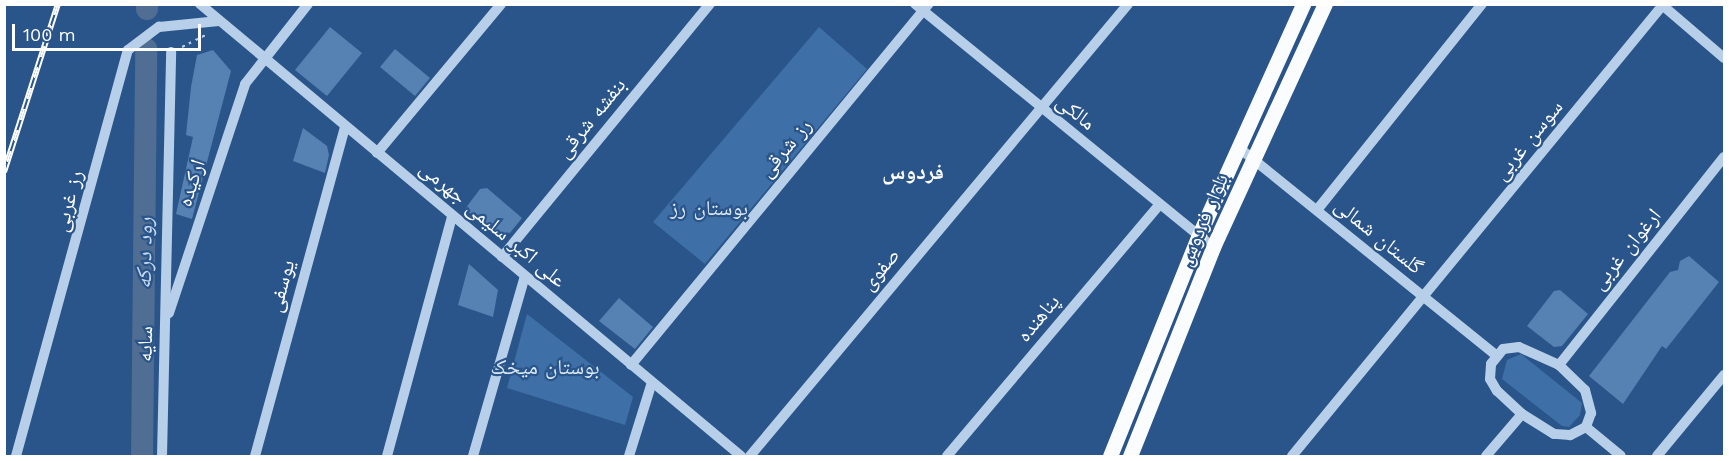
<!DOCTYPE html>
<meta charset="utf-8">
<style>
body{margin:0}
#map{position:relative;width:1729px;height:461px;overflow:hidden;background:#2a558a;font-family:"Work Sans","Noto Naskh Arabic",sans-serif}
div>[style]{position:absolute}
[style*='--x']{left:calc(var(--x)*1px);top:calc(var(--y)*1px);width:calc(var(--w)*1px);rotate:calc(var(--a)*1deg)}
.green>*{inset:0;background:#3e6fa7}
.river>*{height:22px;margin:-11px;padding:0 11px;transform-origin:11px;border-radius:11px;background:#506e93}
.building>*{inset:0;background:#5681b3}
.path>*{height:2px;margin-top:-1px;transform-origin:0;background:repeating-linear-gradient(90deg,#b8cfe9 0 3px,transparent 0 7.5px)}
.minor>*{height:10px;margin:-5px;padding:0 5px;transform-origin:5px;border-radius:5px;background:#b8cfe9}
.major>*{height:15px;margin:-7.5px;padding:0 7.5px;transform-origin:7.5px;border-radius:7.5px;background:#fafcfe}
.rail>*{height:6px;margin-top:-3px;transform-origin:0;background:repeating-linear-gradient(90deg,#2a558a 0 11px,#fff 0 22px);box-sizing:border-box;border-block:2px solid #fff}
span{translate:-50% -50%;white-space:nowrap;text-align:center;line-height:1.15;-webkit-text-stroke:4.5px #2a558a;paint-order:stroke}
.street-label{font-size:21px;color:#fff}
.park-label{font-size:21px;color:#dce9f7}
.neighbourhood-label{font-size:22px;color:#fff;font-weight:700}
.water-label{font-size:22px;color:#c4d9f0;font-style:italic}
.frame{position:absolute;inset:0;border:6px solid #fff;pointer-events:none}
.scale{position:absolute;left:12px;top:24px;width:189px;height:27px;box-sizing:border-box;border:3px solid #fff;border-top:0;padding-left:8px;font-size:18px;line-height:21px;white-space:nowrap;color:#fff;-webkit-text-stroke:4px #2a558a;paint-order:stroke}
</style>
<div id="map">
<div class="green">
<div style="clip-path:polygon(819px 27px,867px 69px,705px 264px,653px 222px)"></div>
<div style="clip-path:polygon(527px 314px,633px 397px,625px 425px,507px 388px)"></div>
<div style="clip-path:polygon(1521px 354px,1582px 403px,1580px 415px,1569px 427px,1562px 426px,1502px 379px,1507px 360px)"></div>
</div>
<div class="river">
<div style="--x:147;--y:9;--w:5;--a:-90"></div>
<div style="--x:142;--y:456;--w:407;--a:-89.4"></div>
</div>
<div class="building">
<div style="clip-path:polygon(330px 27px,362px 53px,327px 96px,295px 70px)"></div>
<div style="clip-path:polygon(395px 49px,430px 78px,415px 96px,380px 67px)"></div>
<div style="clip-path:polygon(213px 50px,231px 71px,192px 219px,176px 214px,193px 137px,186px 135px,191px 87px,197px 55px)"></div>
<div style="clip-path:polygon(303px 128px,327px 146px,329px 155px,325px 173px,293px 161px)"></div>
<div style="clip-path:polygon(487px 188px,522px 218px,509px 234px,497px 236px,465px 209px,480px 189px)"></div>
<div style="clip-path:polygon(1689px 256px,1719px 282px,1666px 349px,1662px 346px,1623px 404px,1589px 376px,1670px 272px,1678px 270px,1680px 261px)"></div>
<div style="clip-path:polygon(469px 264px,498px 290px,493px 317px,458px 305px)"></div>
<div style="clip-path:polygon(1560px 290px,1588px 314px,1562px 346px,1554px 347px,1527px 326px,1554px 291px)"></div>
<div style="clip-path:polygon(619px 298px,653px 327px,635px 349px,599px 321px)"></div>
</div>
<div class="path">
<div style="--x:182;--y:47;--w:27;--a:-27"></div>
</div>
<div class="minor">
<div style="--x:200;--y:4;--w:705;--a:39.88"></div>
<div style="--x:915;--y:4;--w:385;--a:39.2"></div>
<div style="--x:1661;--y:4;--w:83;--a:40.6"></div>
<div style="--x:1238;--y:147;--w:331;--a:38.9"></div>
<div style="--x:377;--y:153;--w:194;--a:-50.2"></div>
<div style="--x:1317;--y:210;--w:264;--a:-51.3"></div>
<div style="--x:502;--y:257;--w:328;--a:-50.6"></div>
<div style="--x:169;--y:313;--w:241;--a:-71.6"></div>
<div style="--x:245;--y:84;--w:102;--a:-51.8"></div>
<div style="--x:1519;--y:347;--w:44;--a:24.2"></div>
<div style="--x:1559;--y:365;--w:36;--a:44"></div>
<div style="--x:1585;--y:390;--w:24;--a:75"></div>
<div style="--x:1591;--y:413;--w:15;--a:110"></div>
<div style="--x:1586;--y:427;--w:18;--a:153"></div>
<div style="--x:1570;--y:435;--w:16;--a:-176"></div>
<div style="--x:1554;--y:434;--w:38;--a:-148"></div>
<div style="--x:1522;--y:414;--w:34;--a:-137"></div>
<div style="--x:1497;--y:391;--w:14;--a:-120"></div>
<div style="--x:1490;--y:379;--w:15;--a:-86"></div>
<div style="--x:1491;--y:364;--w:19;--a:-51"></div>
<div style="--x:1503;--y:349;--w:16;--a:-7"></div>
<div style="--x:631;--y:365;--w:468;--a:-50.5"></div>
<div style="--x:1559;--y:365;--w:265;--a:-51.6"></div>
<div style="--x:1586;--y:427;--w:45;--a:39.6"></div>
<div style="--x:16;--y:456;--w:421;--a:-74.6"></div>
<div style="--x:128;--y:50;--w:39;--a:-37"></div>
<div style="--x:159;--y:27;--w:60;--a:-5.7"></div>
<div style="--x:162;--y:456;--w:404;--a:-88.7"></div>
<div style="--x:255;--y:456;--w:341;--a:-74.7"></div>
<div style="--x:387;--y:456;--w:249;--a:-74.8"></div>
<div style="--x:473;--y:456;--w:187;--a:-73.9"></div>
<div style="--x:629;--y:456;--w:77;--a:-72.7"></div>
<div style="--x:750;--y:456;--w:589;--a:-50.09"></div>
<div style="--x:947;--y:456;--w:329;--a:-49.8"></div>
<div style="--x:1292;--y:456;--w:583;--a:-50.57"></div>
<div style="--x:1486;--y:456;--w:55;--a:-49.4"></div>
<div style="--x:1657;--y:456;--w:105;--a:-50.4"></div>
</div>
<div class="major">
<div style="--x:1110;--y:456;--w:236;--a:-68.1"></div>
<div style="--x:1198;--y:237;--w:256;--a:-65.7"></div>
<div style="--x:1130;--y:456;--w:225;--a:-68.3"></div>
<div style="--x:1213;--y:247;--w:268;--a:-65.3"></div>
</div>
<div class="rail">
<div style="--x:4;--y:172;--w:176;--a:-72.2"></div>
</div>
<div class="street-label">
<span style="left:1076px;top:112px;rotate:39deg">مالکی</span>
<span style="left:591px;top:118px;rotate:-51deg">بنفشه شرقی</span>
<span style="left:1528px;top:140px;rotate:-51deg">سوسن غربی</span>
<span style="left:785px;top:148px;rotate:-50deg">رز شرقی</span>
<span style="left:191px;top:183px;rotate:-72deg">ارکیده</span>
<span style="left:68px;top:201px;rotate:-75deg">رز غربی</span>
<span style="left:1203px;top:220px;rotate:-67deg">بلوار فردوس</span>
<span style="left:493px;top:224px;rotate:40deg">علی اکبر سلیمی جهرمی</span>
<span style="left:1379px;top:236px;rotate:39deg">گلستان شمالی</span>
<span style="left:1626px;top:249px;rotate:-51deg">ارغوان غربی</span>
<span style="left:880px;top:269px;rotate:-50deg">صفوی</span>
<span style="left:281px;top:286px;rotate:-75deg">یوسفی</span>
<span style="left:1038px;top:318px;rotate:-50deg">پناهنده</span>
<span style="left:145px;top:344px;rotate:-89deg">سایه</span>
</div>
<div class="park-label">
<span style="left:709px;top:208px">بوستان رز</span>
<span style="left:545px;top:367px">بوستان میخک</span>
</div>
<div class="neighbourhood-label">
<span style="left:913px;top:172px">فردوس</span>
</div>
<div class="water-label">
<span style="left:144px;top:253px;rotate:-89deg">رود درکه</span>
</div>
<div class="frame"></div>
<div class="scale">100 m</div>
</div>
